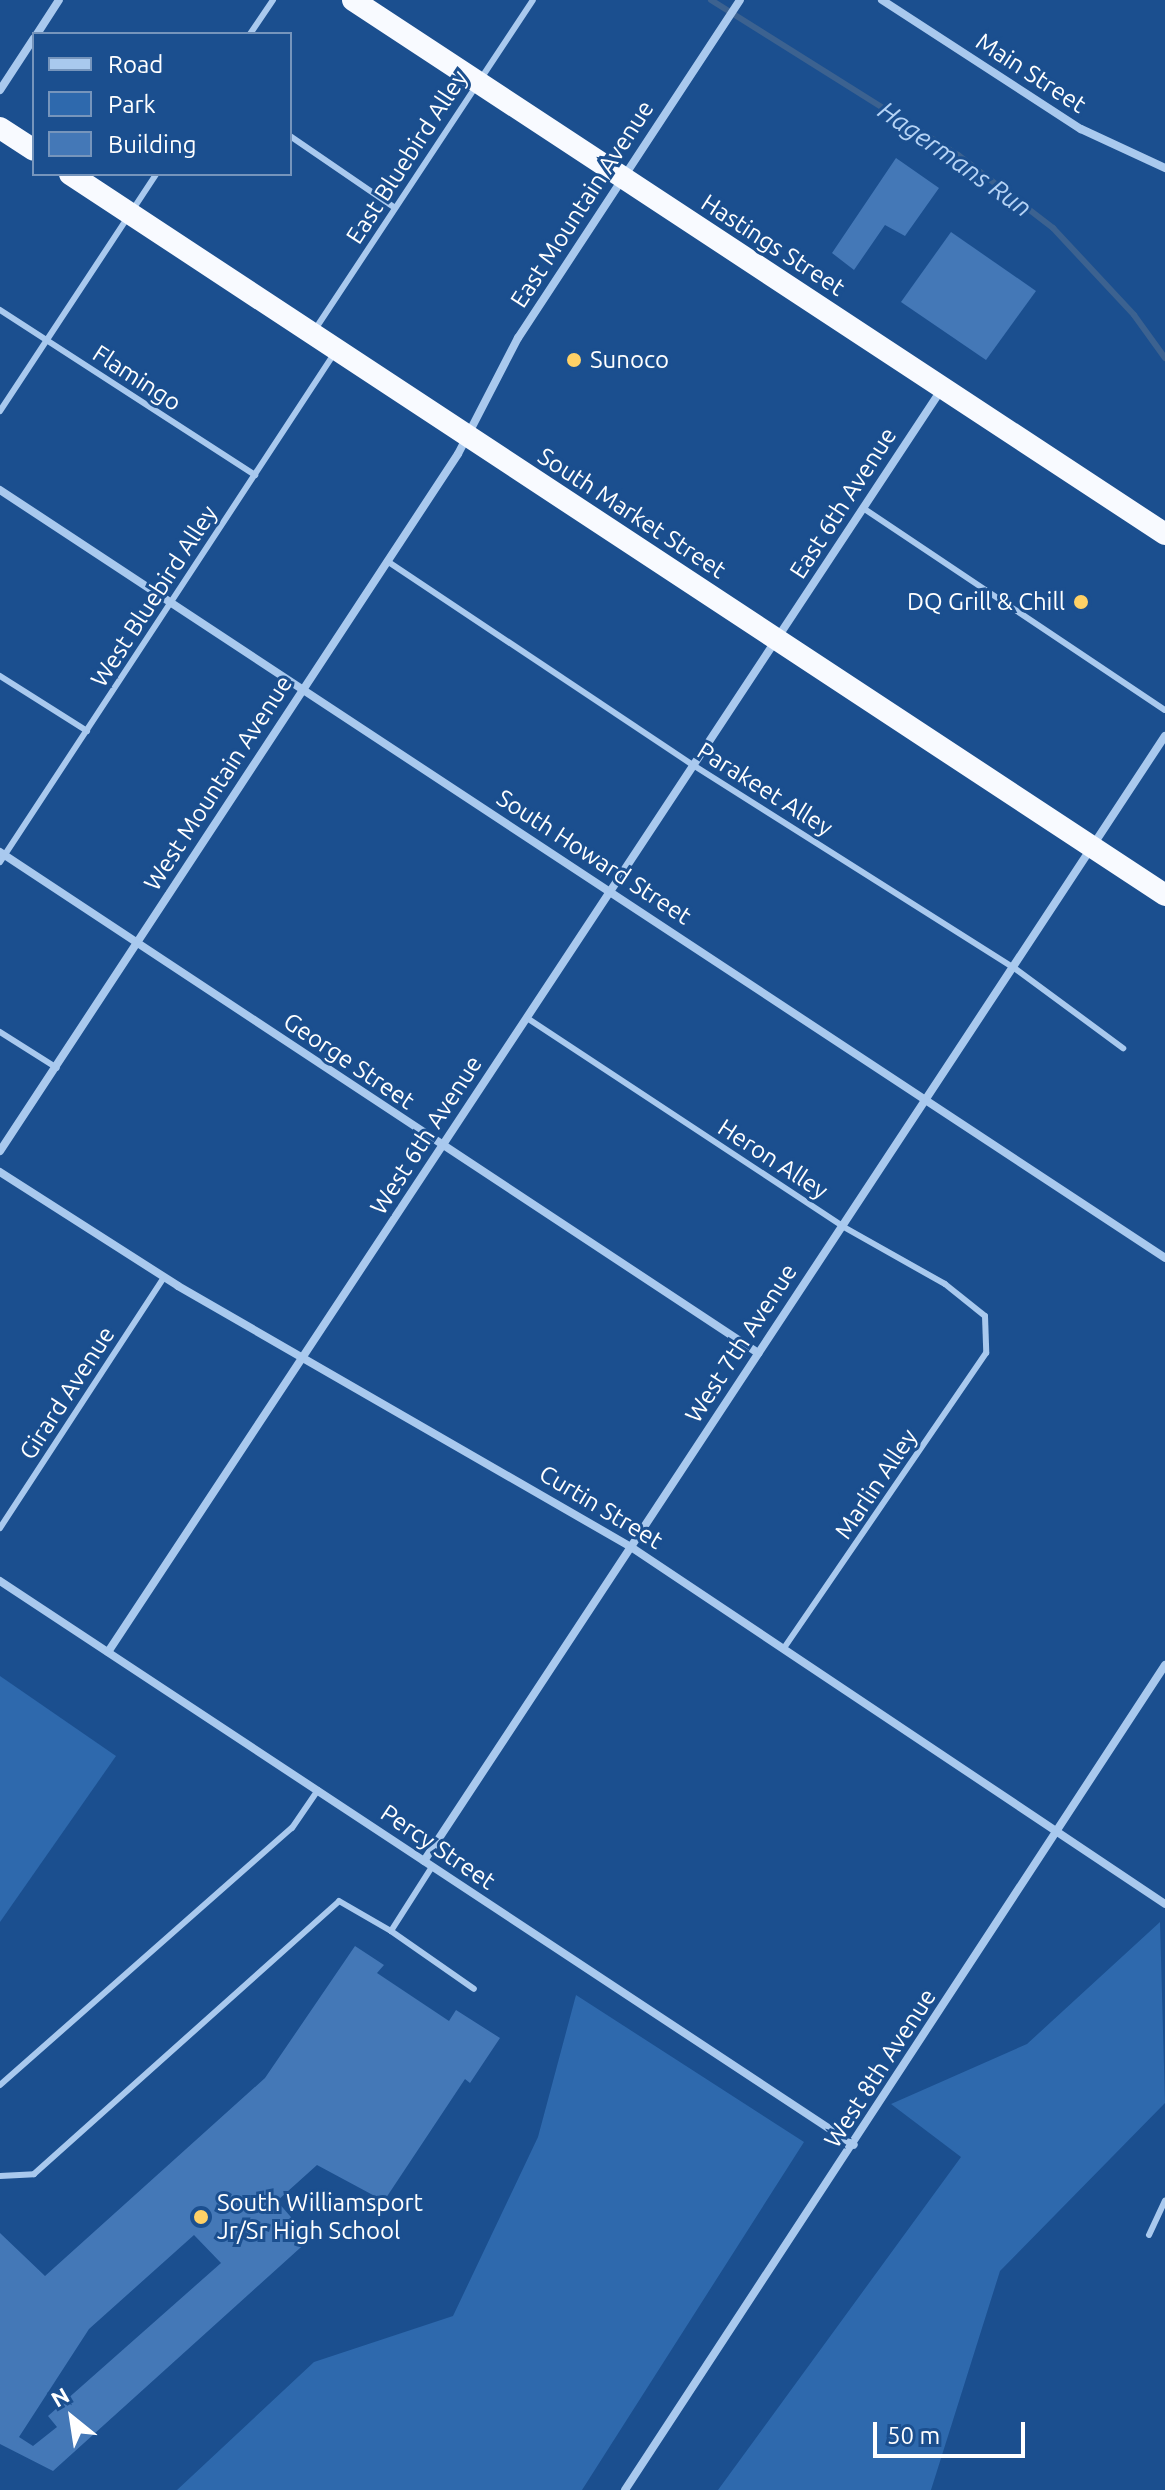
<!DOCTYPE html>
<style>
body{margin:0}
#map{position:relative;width:1165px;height:2490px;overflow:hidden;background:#1b4f8f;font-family:Ubuntu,sans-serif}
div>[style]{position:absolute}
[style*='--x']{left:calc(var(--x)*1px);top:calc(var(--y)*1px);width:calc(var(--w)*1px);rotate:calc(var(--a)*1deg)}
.green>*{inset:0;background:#2e69ad}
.stream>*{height:6px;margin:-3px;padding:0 3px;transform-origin:3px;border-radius:3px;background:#3c6290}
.building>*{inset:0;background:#4478b7}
.service>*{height:6px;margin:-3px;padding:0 3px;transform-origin:3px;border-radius:3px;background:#a9c9ee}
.minor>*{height:8px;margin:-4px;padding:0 4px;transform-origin:4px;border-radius:4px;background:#a9c9ee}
.trunk>*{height:22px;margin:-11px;padding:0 11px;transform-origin:11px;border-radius:11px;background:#f8faff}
.dots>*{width:22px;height:22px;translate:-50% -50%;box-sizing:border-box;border:4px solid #1b4f8f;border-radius:50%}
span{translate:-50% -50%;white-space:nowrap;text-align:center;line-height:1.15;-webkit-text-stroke:6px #1b4f8f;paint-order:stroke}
.street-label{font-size:24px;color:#fff}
.poi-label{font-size:24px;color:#fff}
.left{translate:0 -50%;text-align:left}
.right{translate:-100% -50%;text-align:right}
.water-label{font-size:26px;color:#b5d3f5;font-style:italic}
.legend{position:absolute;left:32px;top:32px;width:260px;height:144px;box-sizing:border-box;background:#1b4f8f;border:2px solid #7695bc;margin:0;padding:10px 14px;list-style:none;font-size:24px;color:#fff}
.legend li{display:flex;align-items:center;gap:16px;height:40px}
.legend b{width:40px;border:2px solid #7695bc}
.north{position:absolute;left:32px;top:2378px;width:80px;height:80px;-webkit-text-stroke:6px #1b4f8f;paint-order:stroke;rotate:330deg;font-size:22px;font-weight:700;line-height:32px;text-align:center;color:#fff}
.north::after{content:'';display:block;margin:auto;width:28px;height:36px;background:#fff;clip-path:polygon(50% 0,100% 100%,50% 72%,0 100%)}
.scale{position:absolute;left:873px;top:2422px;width:152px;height:36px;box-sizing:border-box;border:4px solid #fff;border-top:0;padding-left:10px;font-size:24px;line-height:28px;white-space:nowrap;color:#fff;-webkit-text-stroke:6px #1b4f8f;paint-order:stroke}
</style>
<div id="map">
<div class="green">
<div style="clip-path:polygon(0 1676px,116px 1756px,0 1922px)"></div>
<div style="clip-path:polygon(1160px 1922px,1165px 2103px,1000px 2271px,931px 2490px,718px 2490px,961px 2157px,891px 2104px,1027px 2044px)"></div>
<div style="clip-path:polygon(576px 1995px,804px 2142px,582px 2490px,177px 2490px,314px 2362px,453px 2316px,538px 2137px)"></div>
</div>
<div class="stream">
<div style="--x:711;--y:0;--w:292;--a:32.1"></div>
<div style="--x:958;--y:155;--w:120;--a:37.5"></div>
<div style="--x:1053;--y:228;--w:119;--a:47"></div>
<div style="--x:1134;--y:315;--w:53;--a:54.2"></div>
</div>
<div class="building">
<div style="clip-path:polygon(896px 158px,939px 188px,905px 236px,885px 225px,854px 270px,832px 253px)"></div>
<div style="clip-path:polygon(951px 232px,1036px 291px,986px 360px,901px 302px)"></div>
<div style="clip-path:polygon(evenodd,355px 1946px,384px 1965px,377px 1973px,449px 2021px,456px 2010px,500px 2038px,470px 2083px,465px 2079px,384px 2201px,317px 2165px,277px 2201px,310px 2239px,53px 2471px,0 2444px,0 2233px,45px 2276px,265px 2078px,355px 1946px,194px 2235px,221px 2263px,48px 2416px,57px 2427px,33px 2446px,19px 2437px,89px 2329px,194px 2235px)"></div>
</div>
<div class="service">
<div style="--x:250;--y:34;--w:41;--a:-55.9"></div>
<div style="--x:482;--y:77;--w:92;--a:-56.5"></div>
<div style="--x:290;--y:136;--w:127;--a:34.4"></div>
<div style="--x:0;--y:310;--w:304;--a:32.9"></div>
<div style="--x:314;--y:331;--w:294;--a:-56.5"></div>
<div style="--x:0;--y:411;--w:284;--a:-56.6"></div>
<div style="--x:863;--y:508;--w:363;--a:33.8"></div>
<div style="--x:387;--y:561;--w:368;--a:33.7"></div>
<div style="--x:693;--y:765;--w:378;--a:32.3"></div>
<div style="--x:1013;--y:967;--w:137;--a:36.4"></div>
<div style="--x:0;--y:676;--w:103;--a:32.3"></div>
<div style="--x:0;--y:862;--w:608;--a:-56.68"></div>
<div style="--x:527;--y:1018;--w:377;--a:33.4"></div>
<div style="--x:842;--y:1226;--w:118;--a:29.4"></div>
<div style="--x:945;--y:1284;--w:51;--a:38.7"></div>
<div style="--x:985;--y:1316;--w:37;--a:88"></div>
<div style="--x:986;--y:1353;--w:358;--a:124.4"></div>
<div style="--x:0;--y:1032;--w:67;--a:32.3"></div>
<div style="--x:0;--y:1528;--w:300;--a:-56.8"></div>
<div style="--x:391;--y:1931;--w:101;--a:34.9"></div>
<div style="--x:0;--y:2085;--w:389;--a:-41.4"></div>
<div style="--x:292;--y:1828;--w:46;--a:-55.6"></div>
<div style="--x:0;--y:2176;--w:34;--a:-3"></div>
<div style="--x:34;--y:2174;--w:409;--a:-41.8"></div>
<div style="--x:339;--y:1901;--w:60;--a:30"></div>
<div style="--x:391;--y:1931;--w:76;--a:-57.4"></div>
<div style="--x:1149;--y:2235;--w:38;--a:-65"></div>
</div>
<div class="minor">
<div style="--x:882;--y:0;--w:237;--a:33"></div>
<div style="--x:1081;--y:129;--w:93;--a:24.9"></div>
<div style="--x:37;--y:34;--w:40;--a:-57.1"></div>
<div style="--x:0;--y:90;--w:62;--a:-56.8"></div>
<div style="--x:0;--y:490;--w:1395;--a:33.39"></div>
<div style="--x:0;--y:852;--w:909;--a:33.46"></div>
<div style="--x:0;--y:1151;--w:834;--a:-56.69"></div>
<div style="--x:458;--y:454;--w:131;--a:-62.7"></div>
<div style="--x:518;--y:338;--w:404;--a:-56.7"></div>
<div style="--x:0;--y:1172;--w:211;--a:32.6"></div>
<div style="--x:178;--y:1286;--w:523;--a:29.95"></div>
<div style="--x:631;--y:1547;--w:642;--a:33.76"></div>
<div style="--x:0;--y:1581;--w:1023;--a:33.44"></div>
<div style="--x:108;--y:1652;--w:1512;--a:-56.57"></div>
<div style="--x:424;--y:1861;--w:1347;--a:-56.63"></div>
<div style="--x:625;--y:2490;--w:986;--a:-56.79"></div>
</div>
<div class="trunk">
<div style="--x:353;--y:0;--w:972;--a:33.33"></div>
<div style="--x:0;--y:128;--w:40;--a:32.9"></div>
<div style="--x:70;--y:174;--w:1311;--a:33.36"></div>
</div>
<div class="dots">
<div style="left:574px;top:360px;background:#ffd166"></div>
<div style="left:1081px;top:602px;background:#ffd166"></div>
<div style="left:201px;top:2217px;background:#ffd166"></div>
</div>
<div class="street-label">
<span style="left:1031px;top:73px;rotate:33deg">Main Street</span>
<span style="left:407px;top:157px;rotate:-57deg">East Bluebird Alley</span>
<span style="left:582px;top:204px;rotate:-57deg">East Mountain Avenue</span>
<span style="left:773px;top:245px;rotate:33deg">Hastings Street</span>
<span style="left:137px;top:378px;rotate:33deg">Flamingo</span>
<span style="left:843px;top:503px;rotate:-57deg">East 6th Avenue</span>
<span style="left:632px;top:513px;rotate:33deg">South Market Street</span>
<span style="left:154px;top:596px;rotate:-57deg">West Bluebird Alley</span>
<span style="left:218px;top:783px;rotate:-57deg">West Mountain Avenue</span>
<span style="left:765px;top:789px;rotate:32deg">Parakeet Alley</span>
<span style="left:594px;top:857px;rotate:33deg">South Howard Street</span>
<span style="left:349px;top:1061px;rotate:34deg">George Street</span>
<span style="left:426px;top:1135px;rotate:-57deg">West 6th Avenue</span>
<span style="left:773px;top:1159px;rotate:33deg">Heron Alley</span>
<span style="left:741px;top:1343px;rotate:-57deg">West 7th Avenue</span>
<span style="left:67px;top:1393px;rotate:-57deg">Girard Avenue</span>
<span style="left:876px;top:1484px;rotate:-56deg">Marlin Alley</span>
<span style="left:601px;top:1507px;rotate:31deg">Curtin Street</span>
<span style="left:438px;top:1847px;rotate:34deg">Percy Street</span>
<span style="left:880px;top:2068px;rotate:-57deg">West 8th Avenue</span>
</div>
<div class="poi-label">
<span class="left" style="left:590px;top:360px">Sunoco</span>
<span class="right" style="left:1065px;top:602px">DQ Grill &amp; Chill</span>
<span class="left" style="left:217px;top:2217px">South Williamsport<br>Jr/Sr High School</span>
</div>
<div class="water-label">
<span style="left:955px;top:159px;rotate:35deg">Hagermans Run</span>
</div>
<ul class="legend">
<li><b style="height:10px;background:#a9c9ee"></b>Road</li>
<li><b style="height:22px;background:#2e69ad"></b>Park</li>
<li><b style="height:22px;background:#4478b7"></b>Building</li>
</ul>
<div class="north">N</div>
<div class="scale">50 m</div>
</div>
